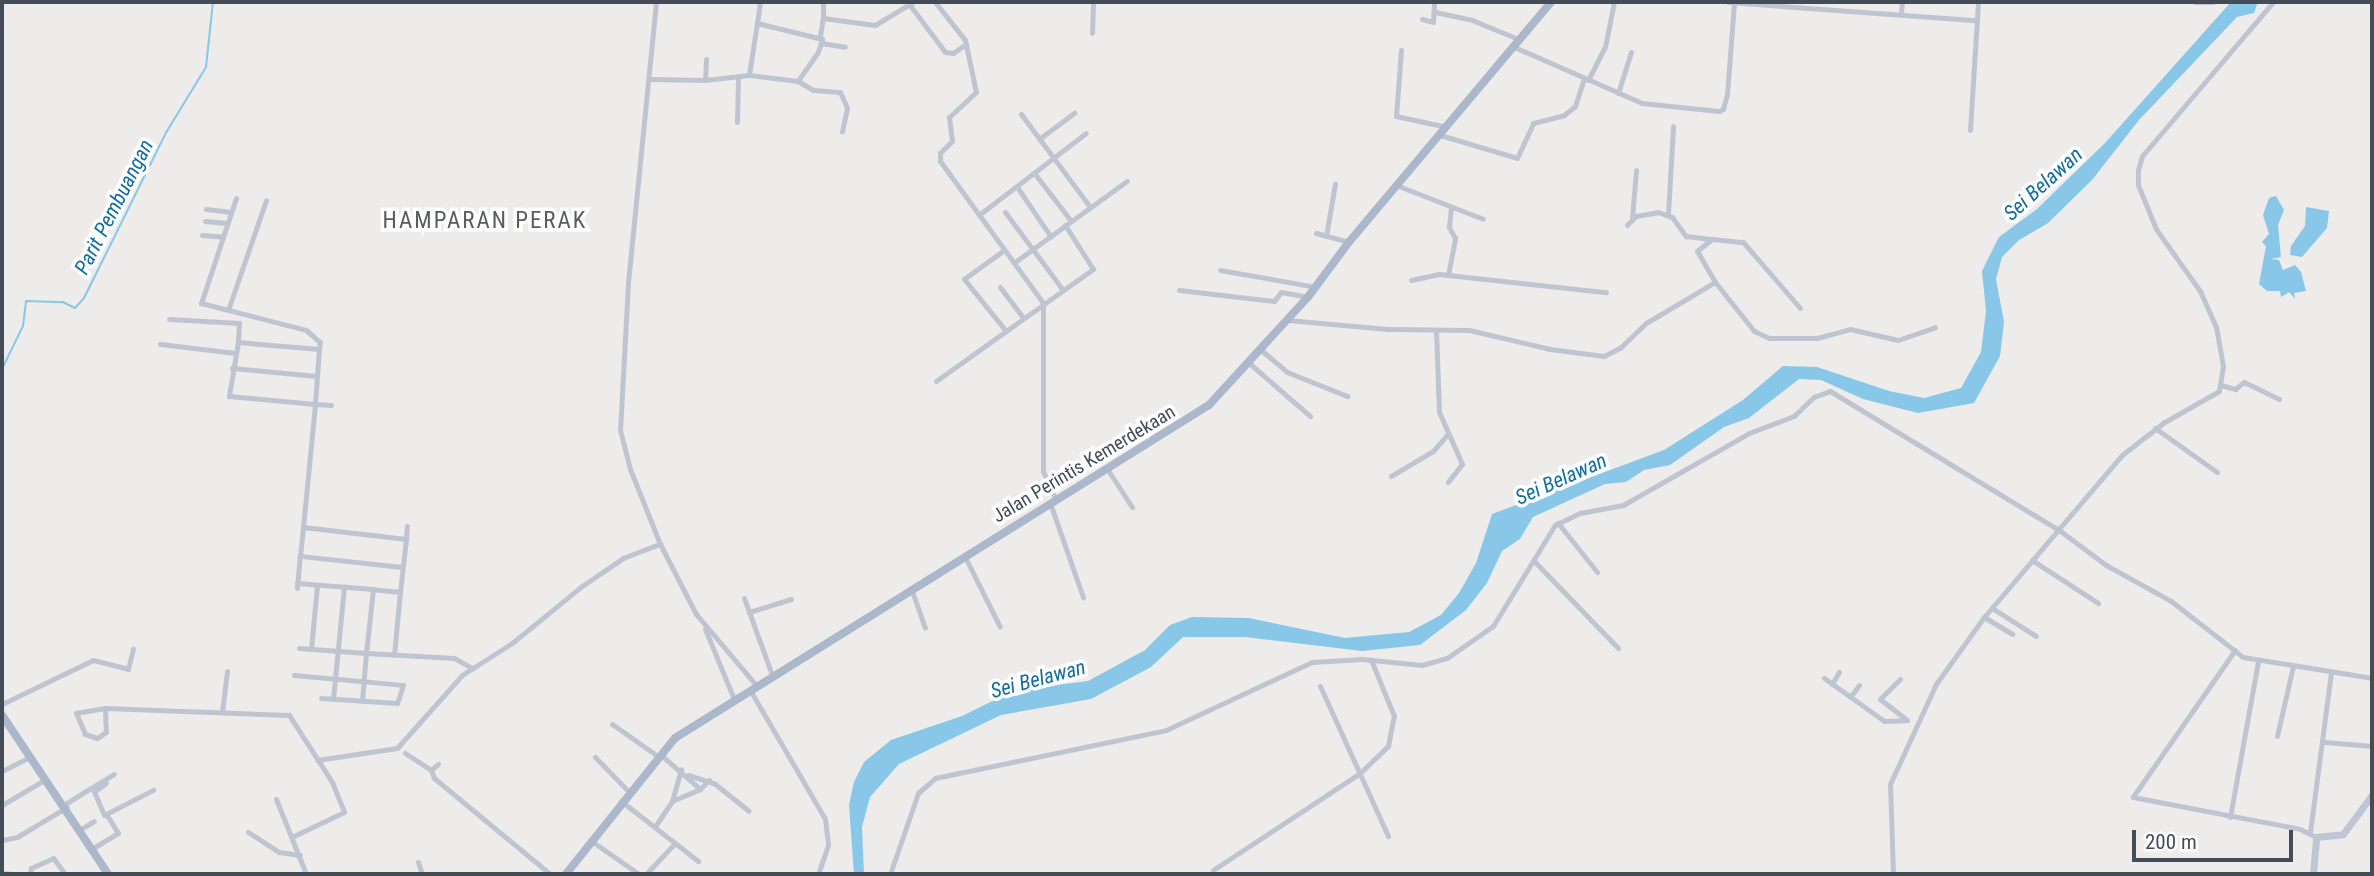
<!DOCTYPE html>
<style>
body{margin:0}
#map{position:relative;width:2374px;height:876px;overflow:hidden;background:#eeebeb;font-family:"Roboto Condensed",sans-serif}
div>[style]{position:absolute}
[style*='--x']{left:calc(var(--x)*1px);top:calc(var(--y)*1px);width:calc(var(--w)*1px);rotate:calc(var(--a)*1deg)}
.water>*{inset:0;background:#88c7e7}
.stream>*{height:2px;margin:-1px;padding:0 1px;transform-origin:1px;border-radius:1px;background:#88c7e7}
.street>*{height:5px;margin:-2.5px;padding:0 2.5px;transform-origin:2.5px;border-radius:2.5px;background:#bfc5d0}
.secondary>*{height:7px;margin:-3.5px;padding:0 3.5px;transform-origin:3.5px;border-radius:3.5px;background:#bec6d4}
.primary>*{height:8px;margin:-4px;padding:0 4px;transform-origin:4px;border-radius:4px;background:#abb7ca}
span{translate:-50% -50%;white-space:nowrap;text-align:center;line-height:1.15;-webkit-text-stroke:7px #fff;paint-order:stroke}
.street-label{font-size:19px;color:#444c58}
.water-label{font-size:21px;color:#116e9e;font-style:italic}
.quarter-label{font-size:23px;color:#585b60;letter-spacing:2px}
.frame{position:absolute;inset:0;border:4px solid #444c58;pointer-events:none}
.scale{position:absolute;left:2132px;top:830px;width:161px;height:32px;box-sizing:border-box;border:4px solid #444c58;border-top:0;padding-left:9px;font-size:21px;line-height:24px;white-space:nowrap;color:#444c58;-webkit-text-stroke:5px #fff;paint-order:stroke}
</style>
<div id="map">
<div class="water">
<div style="clip-path:polygon(2231px 2px,2258px 2px,2254px 13px,2237px 17px,2139px 120px,2092px 180px,2048px 223px,2019px 240px,2002px 257px,1996px 279px,2004px 322px,2000px 356px,1974px 403px,1918px 413px,1863px 399px,1821px 380px,1799px 379px,1749px 418px,1724px 427px,1670px 465px,1644px 470px,1626px 482px,1605px 484px,1533px 517px,1520px 539px,1502px 551px,1487px 583px,1466px 610px,1420px 645px,1362px 651px,1245px 637px,1183px 637px,1151px 667px,1091px 699px,1001px 715px,899px 764px,870px 797px,862px 827px,864px 874px,854px 874px,849px 805px,854px 782px,864px 762px,891px 740px,962px 716px,1015px 690px,1088px 681px,1145px 650px,1170px 625px,1192px 617px,1249px 618px,1345px 638px,1409px 632px,1441px 615px,1459px 593px,1476px 563px,1492px 514px,1664px 450px,1743px 400px,1783px 366px,1817px 367px,1889px 391px,1924px 398px,1961px 388px,1981px 352px,1986px 311px,1982px 271px,1999px 237px,2037px 209px,2105px 143px)"></div>
<div style="clip-path:polygon(2276px 196px,2284px 210px,2278px 225px,2281px 257px,2271px 259px,2279px 260px,2283px 270px,2295px 265px,2301px 272px,2306px 291px,2294px 293px,2295px 299px,2289px 292px,2281px 297px,2280px 291px,2267px 291px,2259px 284px,2266px 246px,2262px 242px,2269px 234px,2263px 215px,2269px 198px)"></div>
<div style="clip-path:polygon(2306px 207px,2329px 211px,2327px 228px,2302px 257px,2290px 255px,2291px 246px,2305px 226px)"></div>
</div>
<div class="stream">
<div style="--x:2;--y:369;--w:48;--a:-64"></div>
<div style="--x:23;--y:326;--w:25;--a:-83"></div>
<div style="--x:26;--y:301;--w:37;--a:2"></div>
<div style="--x:63;--y:302;--w:13;--a:27"></div>
<div style="--x:75;--y:308;--w:13;--a:-48"></div>
<div style="--x:84;--y:298;--w:186;--a:-63.6"></div>
<div style="--x:167;--y:131;--w:75;--a:-58.6"></div>
<div style="--x:206;--y:67;--w:65;--a:-83.9"></div>
</div>
<div class="street">
<div style="--x:656;--y:2;--w:282;--a:95.7"></div>
<div style="--x:628;--y:283;--w:147;--a:93.1"></div>
<div style="--x:620;--y:430;--w:40;--a:75.6"></div>
<div style="--x:630;--y:469;--w:81;--a:68.2"></div>
<div style="--x:660;--y:544;--w:79;--a:62.8"></div>
<div style="--x:696;--y:614;--w:93;--a:49.8"></div>
<div style="--x:760;--y:2;--w:21;--a:98"></div>
<div style="--x:757;--y:23;--w:67;--a:13.8"></div>
<div style="--x:822;--y:39;--w:14;--a:107"></div>
<div style="--x:818;--y:52;--w:35;--a:125"></div>
<div style="--x:823;--y:2;--w:16;--a:90"></div>
<div style="--x:823;--y:18;--w:52;--a:7.7"></div>
<div style="--x:875;--y:25;--w:44;--a:-31.2"></div>
<div style="--x:935;--y:2;--w:48;--a:51.7"></div>
<div style="--x:965;--y:40;--w:53;--a:78.1"></div>
<div style="--x:976;--y:92;--w:37;--a:137"></div>
<div style="--x:949;--y:117;--w:24;--a:83"></div>
<div style="--x:952;--y:141;--w:17;--a:135"></div>
<div style="--x:940;--y:153;--w:8;--a:90"></div>
<div style="--x:940;--y:161;--w:175;--a:54"></div>
<div style="--x:1043;--y:303;--w:168;--a:90"></div>
<div style="--x:1043;--y:471;--w:32;--a:66"></div>
<div style="--x:1728;--y:2;--w:248;--a:4.2"></div>
<div style="--x:2195;--y:2;--w:18;--a:0"></div>
<div style="--x:909;--y:4;--w:60;--a:53.1"></div>
<div style="--x:945;--y:52;--w:8;--a:7"></div>
<div style="--x:953;--y:53;--w:16;--a:-35"></div>
<div style="--x:1435;--y:12;--w:38;--a:12"></div>
<div style="--x:1472;--y:20;--w:50;--a:22.4"></div>
<div style="--x:1901;--y:12;--w:10;--a:-84"></div>
<div style="--x:1422;--y:19;--w:11;--a:15"></div>
<div style="--x:1433;--y:22;--w:20;--a:-87"></div>
<div style="--x:1092;--y:33;--w:31;--a:-88"></div>
<div style="--x:820;--y:36;--w:18;--a:-81"></div>
<div style="--x:821;--y:43;--w:24;--a:9"></div>
<div style="--x:1512;--y:46;--w:142;--a:23.7"></div>
<div style="--x:1642;--y:103;--w:77;--a:5.9"></div>
<div style="--x:1719;--y:111;--w:4;--a:-27"></div>
<div style="--x:1723;--y:109;--w:16;--a:-75"></div>
<div style="--x:1727;--y:94;--w:92;--a:-85.6"></div>
<div style="--x:1401;--y:50;--w:66;--a:94.3"></div>
<div style="--x:1396;--y:116;--w:52;--a:12.2"></div>
<div style="--x:749;--y:75;--w:53;--a:-81.3"></div>
<div style="--x:649;--y:79;--w:56;--a:1"></div>
<div style="--x:705;--y:80;--w:44;--a:-6.5"></div>
<div style="--x:749;--y:75;--w:49;--a:7"></div>
<div style="--x:798;--y:81;--w:17;--a:31"></div>
<div style="--x:813;--y:90;--w:27;--a:4"></div>
<div style="--x:840;--y:92;--w:17;--a:66"></div>
<div style="--x:847;--y:108;--w:24;--a:102"></div>
<div style="--x:705;--y:80;--w:21;--a:-87"></div>
<div style="--x:1588;--y:80;--w:37;--a:-63"></div>
<div style="--x:1605;--y:47;--w:46;--a:-78.7"></div>
<div style="--x:1618;--y:93;--w:43;--a:-72.4"></div>
<div style="--x:1021;--y:114;--w:116;--a:53.4"></div>
<div style="--x:737;--y:122;--w:45;--a:-88.7"></div>
<div style="--x:1970;--y:130;--w:128;--a:-86.4"></div>
<div style="--x:1440;--y:135;--w:80;--a:16.6"></div>
<div style="--x:1517;--y:158;--w:38;--a:-65"></div>
<div style="--x:1533;--y:123;--w:32;--a:-14"></div>
<div style="--x:1564;--y:115;--w:14;--a:-39"></div>
<div style="--x:1575;--y:106;--w:29;--a:-72"></div>
<div style="--x:1039;--y:139;--w:44;--a:-36.6"></div>
<div style="--x:1035;--y:174;--w:59;--a:52.5"></div>
<div style="--x:1396;--y:185;--w:93;--a:21.3"></div>
<div style="--x:1017;--y:187;--w:60;--a:55.8"></div>
<div style="--x:236;--y:198;--w:111;--a:108.4"></div>
<div style="--x:201;--y:303;--w:108;--a:14.4"></div>
<div style="--x:306;--y:330;--w:18;--a:41"></div>
<div style="--x:320;--y:342;--w:7;--a:98"></div>
<div style="--x:206;--y:209;--w:25;--a:7"></div>
<div style="--x:1005;--y:212;--w:97;--a:53.4"></div>
<div style="--x:980;--y:214;--w:133;--a:-37.4"></div>
<div style="--x:1668;--y:214;--w:88;--a:-86.7"></div>
<div style="--x:1632;--y:218;--w:48;--a:-85.2"></div>
<div style="--x:205;--y:221;--w:22;--a:5"></div>
<div style="--x:1627;--y:225;--w:13;--a:-45"></div>
<div style="--x:1636;--y:216;--w:22;--a:-10"></div>
<div style="--x:1658;--y:212;--w:15;--a:20"></div>
<div style="--x:1672;--y:217;--w:24;--a:54"></div>
<div style="--x:1686;--y:236;--w:26;--a:7"></div>
<div style="--x:1316;--y:233;--w:34;--a:15"></div>
<div style="--x:202;--y:235;--w:21;--a:5"></div>
<div style="--x:1326;--y:236;--w:53;--a:-80.2"></div>
<div style="--x:1004;--y:250;--w:49;--a:144.1"></div>
<div style="--x:964;--y:279;--w:67;--a:51.1"></div>
<div style="--x:1015;--y:262;--w:138;--a:-35.9"></div>
<div style="--x:1220;--y:270;--w:97;--a:10"></div>
<div style="--x:1448;--y:275;--w:38;--a:-79"></div>
<div style="--x:1455;--y:238;--w:13;--a:-119"></div>
<div style="--x:1449;--y:227;--w:20;--a:-84"></div>
<div style="--x:1411;--y:280;--w:29;--a:-12"></div>
<div style="--x:1439;--y:274;--w:168;--a:6.2"></div>
<div style="--x:1715;--y:282;--w:36;--a:-120"></div>
<div style="--x:1697;--y:251;--w:19;--a:-39"></div>
<div style="--x:1712;--y:239;--w:31;--a:6"></div>
<div style="--x:1743;--y:242;--w:87;--a:49.2"></div>
<div style="--x:1000;--y:287;--w:38;--a:53"></div>
<div style="--x:1179;--y:290;--w:96;--a:6.6"></div>
<div style="--x:1274;--y:301;--w:11;--a:-52"></div>
<div style="--x:1281;--y:292;--w:27;--a:10"></div>
<div style="--x:228;--y:310;--w:116;--a:-70.9"></div>
<div style="--x:169;--y:319;--w:70;--a:3.3"></div>
<div style="--x:239;--y:323;--w:19;--a:93"></div>
<div style="--x:1287;--y:320;--w:101;--a:5.1"></div>
<div style="--x:1388;--y:329;--w:81;--a:0.7"></div>
<div style="--x:1469;--y:330;--w:83;--a:13.2"></div>
<div style="--x:1550;--y:349;--w:54;--a:7.4"></div>
<div style="--x:1604;--y:356;--w:18;--a:-27"></div>
<div style="--x:1620;--y:348;--w:36;--a:-44"></div>
<div style="--x:1646;--y:323;--w:80;--a:-30.7"></div>
<div style="--x:1715;--y:282;--w:63;--a:51.5"></div>
<div style="--x:1754;--y:331;--w:17;--a:25"></div>
<div style="--x:1769;--y:338;--w:48;--a:0"></div>
<div style="--x:1817;--y:338;--w:34;--a:-15"></div>
<div style="--x:1850;--y:329;--w:49;--a:12.9"></div>
<div style="--x:1898;--y:340;--w:39;--a:-19"></div>
<div style="--x:1436;--y:330;--w:82;--a:87.9"></div>
<div style="--x:1439;--y:412;--w:57;--a:66.1"></div>
<div style="--x:1462;--y:464;--w:23;--a:128"></div>
<div style="--x:160;--y:344;--w:76;--a:6.8"></div>
<div style="--x:1261;--y:350;--w:34;--a:40"></div>
<div style="--x:1287;--y:372;--w:65;--a:21.8"></div>
<div style="--x:1249;--y:363;--w:81;--a:41"></div>
<div style="--x:232;--y:368;--w:85;--a:5.4"></div>
<div style="--x:936;--y:381;--w:193;--a:-35.5"></div>
<div style="--x:1093;--y:269;--w:52;--a:-122.5"></div>
<div style="--x:2221;--y:385;--w:15;--a:16"></div>
<div style="--x:2235;--y:389;--w:11;--a:-38"></div>
<div style="--x:2244;--y:382;--w:39;--a:26"></div>
<div style="--x:2155;--y:428;--w:76;--a:35.4"></div>
<div style="--x:1106;--y:467;--w:48;--a:57"></div>
<div style="--x:1391;--y:476;--w:49;--a:-30.8"></div>
<div style="--x:1433;--y:451;--w:21;--a:-49"></div>
<div style="--x:1050;--y:503;--w:100;--a:70.7"></div>
<div style="--x:1558;--y:523;--w:63;--a:51.5"></div>
<div style="--x:303;--y:527;--w:124;--a:-84.4"></div>
<div style="--x:315;--y:404;--w:55;--a:-85.8"></div>
<div style="--x:319;--y:349;--w:81;--a:-175.1"></div>
<div style="--x:238;--y:342;--w:55;--a:99.5"></div>
<div style="--x:229;--y:396;--w:86;--a:5.3"></div>
<div style="--x:315;--y:404;--w:16;--a:4"></div>
<div style="--x:406;--y:539;--w:13;--a:-86"></div>
<div style="--x:964;--y:555;--w:80;--a:63.4"></div>
<div style="--x:2032;--y:560;--w:79;--a:33.1"></div>
<div style="--x:1534;--y:561;--w:121;--a:46"></div>
<div style="--x:402;--y:567;--w:103;--a:-173.8"></div>
<div style="--x:300;--y:556;--w:29;--a:-84"></div>
<div style="--x:303;--y:527;--w:104;--a:6.6"></div>
<div style="--x:406;--y:539;--w:53;--a:96.5"></div>
<div style="--x:400;--y:592;--w:27;--a:-174"></div>
<div style="--x:373;--y:589;--w:64;--a:96.2"></div>
<div style="--x:366;--y:653;--w:88;--a:3.3"></div>
<div style="--x:454;--y:658;--w:21;--a:29"></div>
<div style="--x:297;--y:583;--w:76;--a:4.5"></div>
<div style="--x:297;--y:588;--w:32;--a:-85"></div>
<div style="--x:911;--y:588;--w:42;--a:70.7"></div>
<div style="--x:744;--y:598;--w:82;--a:70"></div>
<div style="--x:1992;--y:608;--w:52;--a:32.5"></div>
<div style="--x:749;--y:612;--w:44;--a:-17.2"></div>
<div style="--x:1984;--y:617;--w:33;--a:31"></div>
<div style="--x:705;--y:629;--w:76;--a:67.5"></div>
<div style="--x:299;--y:648;--w:67;--a:4.3"></div>
<div style="--x:366;--y:653;--w:48;--a:94.8"></div>
<div style="--x:311;--y:649;--w:64;--a:-84.6"></div>
<div style="--x:2235;--y:650;--w:179;--a:124.8"></div>
<div style="--x:2133;--y:797;--w:170;--a:10.8"></div>
<div style="--x:2300;--y:829;--w:18;--a:27"></div>
<div style="--x:394;--y:655;--w:63;--a:-84.6"></div>
<div style="--x:294;--y:675;--w:109;--a:5.2"></div>
<div style="--x:403;--y:685;--w:19;--a:108"></div>
<div style="--x:397;--y:703;--w:76;--a:-176.2"></div>
<div style="--x:1824;--y:678;--w:74;--a:35.6"></div>
<div style="--x:1884;--y:721;--w:23;--a:-2"></div>
<div style="--x:1900;--y:679;--w:28;--a:135"></div>
<div style="--x:1880;--y:699;--w:33;--a:38"></div>
<div style="--x:1832;--y:684;--w:14;--a:-60"></div>
<div style="--x:1320;--y:686;--w:165;--a:65.6"></div>
<div style="--x:750;--y:690;--w:149;--a:59.8"></div>
<div style="--x:825;--y:819;--w:26;--a:83"></div>
<div style="--x:828;--y:845;--w:31;--a:109"></div>
<div style="--x:1850;--y:697;--w:15;--a:-53"></div>
<div style="--x:333;--y:699;--w:113;--a:-84.4"></div>
<div style="--x:2;--y:704;--w:101;--a:-25.8"></div>
<div style="--x:93;--y:660;--w:36;--a:14"></div>
<div style="--x:128;--y:669;--w:21;--a:-76"></div>
<div style="--x:105;--y:708;--w:24;--a:88"></div>
<div style="--x:106;--y:732;--w:11;--a:146"></div>
<div style="--x:97;--y:738;--w:13;--a:-162"></div>
<div style="--x:85;--y:734;--w:23;--a:-113"></div>
<div style="--x:76;--y:713;--w:29;--a:-10"></div>
<div style="--x:105;--y:708;--w:184;--a:2.2"></div>
<div style="--x:289;--y:715;--w:80;--a:57.3"></div>
<div style="--x:332;--y:782;--w:32;--a:68"></div>
<div style="--x:344;--y:812;--w:55;--a:154.4"></div>
<div style="--x:222;--y:712;--w:41;--a:-83"></div>
<div style="--x:612;--y:724;--w:57;--a:35.1"></div>
<div style="--x:2277;--y:736;--w:72;--a:-77.1"></div>
<div style="--x:2325;--y:742;--w:47;--a:4.9"></div>
<div style="--x:405;--y:753;--w:31;--a:33"></div>
<div style="--x:661;--y:755;--w:52;--a:41.1"></div>
<div style="--x:700;--y:789;--w:13;--a:-45"></div>
<div style="--x:595;--y:757;--w:49;--a:45.8"></div>
<div style="--x:317;--y:760;--w:81;--a:-8.5"></div>
<div style="--x:397;--y:748;--w:98;--a:-48.3"></div>
<div style="--x:462;--y:675;--w:59;--a:-32.6"></div>
<div style="--x:512;--y:643;--w:90;--a:-39.2"></div>
<div style="--x:582;--y:586;--w:50;--a:-34.3"></div>
<div style="--x:623;--y:558;--w:40;--a:-21"></div>
<div style="--x:438;--y:764;--w:9;--a:139"></div>
<div style="--x:431;--y:770;--w:9;--a:69"></div>
<div style="--x:434;--y:778;--w:151;--a:39.6"></div>
<div style="--x:2;--y:771;--w:31;--a:-27"></div>
<div style="--x:688;--y:775;--w:28;--a:18"></div>
<div style="--x:715;--y:784;--w:43;--a:38.5"></div>
<div style="--x:276;--y:799;--w:81;--a:68.2"></div>
<div style="--x:621;--y:801;--w:98;--a:37.9"></div>
<div style="--x:672;--y:801;--w:30;--a:-23"></div>
<div style="--x:65;--y:804;--w:57;--a:-31.5"></div>
<div style="--x:2;--y:805;--w:51;--a:-30.6"></div>
<div style="--x:104;--y:815;--w:25;--a:-113"></div>
<div style="--x:94;--y:792;--w:15;--a:-37"></div>
<div style="--x:2230;--y:817;--w:158;--a:-79.8"></div>
<div style="--x:656;--y:825;--w:29;--a:-56"></div>
<div style="--x:672;--y:801;--w:33;--a:-74"></div>
<div style="--x:81;--y:829;--w:15;--a:-32"></div>
<div style="--x:248;--y:832;--w:37;--a:33"></div>
<div style="--x:279;--y:852;--w:21;--a:8"></div>
<div style="--x:2310;--y:832;--w:161;--a:-82.5"></div>
<div style="--x:2;--y:840;--w:15;--a:-11"></div>
<div style="--x:17;--y:837;--w:58;--a:-31"></div>
<div style="--x:590;--y:840;--w:60;--a:34.8"></div>
<div style="--x:93;--y:848;--w:29;--a:-31"></div>
<div style="--x:118;--y:833;--w:22;--a:-122"></div>
<div style="--x:106;--y:814;--w:53;--a:-27.1"></div>
<div style="--x:418;--y:862;--w:13;--a:72"></div>
<div style="--x:1213;--y:870;--w:176;--a:-33.4"></div>
<div style="--x:1360;--y:773;--w:39;--a:-44"></div>
<div style="--x:1388;--y:746;--w:31;--a:-79"></div>
<div style="--x:1394;--y:716;--w:61;--a:-112.3"></div>
<div style="--x:2;--y:873;--w:12;--a:5"></div>
<div style="--x:30;--y:874;--w:6;--a:-81"></div>
<div style="--x:31;--y:868;--w:24;--a:-24"></div>
<div style="--x:53;--y:858;--w:20;--a:53"></div>
<div style="--x:646;--y:874;--w:42;--a:-46.9"></div>
<div style="--x:890;--y:874;--w:86;--a:-70.9"></div>
<div style="--x:918;--y:793;--w:23;--a:-41"></div>
<div style="--x:935;--y:778;--w:236;--a:-11.7"></div>
<div style="--x:1166;--y:730;--w:161;--a:-25"></div>
<div style="--x:1312;--y:662;--w:50;--a:-3.4"></div>
<div style="--x:1362;--y:659;--w:60;--a:5.7"></div>
<div style="--x:1422;--y:665;--w:26;--a:-16"></div>
<div style="--x:1447;--y:658;--w:56;--a:-34.8"></div>
<div style="--x:1493;--y:626;--w:119;--a:-58.5"></div>
<div style="--x:1555;--y:525;--w:28;--a:-26"></div>
<div style="--x:1580;--y:513;--w:44;--a:-10.5"></div>
<div style="--x:1623;--y:505;--w:145;--a:-29.7"></div>
<div style="--x:1749;--y:433;--w:48;--a:-20.7"></div>
<div style="--x:1794;--y:416;--w:28;--a:-44"></div>
<div style="--x:1814;--y:397;--w:17;--a:-21"></div>
<div style="--x:1830;--y:391;--w:268;--a:31.3"></div>
<div style="--x:2059;--y:530;--w:59;--a:36.7"></div>
<div style="--x:2106;--y:565;--w:74;--a:29"></div>
<div style="--x:2171;--y:601;--w:91;--a:37.9"></div>
<div style="--x:2243;--y:657;--w:131;--a:9.2"></div>
<div style="--x:1893;--y:874;--w:90;--a:-91.9"></div>
<div style="--x:1890;--y:784;--w:110;--a:-65.3"></div>
<div style="--x:1936;--y:684;--w:82;--a:-54.4"></div>
<div style="--x:1984;--y:617;--w:213;--a:-49.6"></div>
<div style="--x:2122;--y:455;--w:52;--a:-38"></div>
<div style="--x:2163;--y:423;--w:64;--a:-29.7"></div>
<div style="--x:2219;--y:391;--w:25;--a:-81"></div>
<div style="--x:2223;--y:366;--w:40;--a:-100"></div>
<div style="--x:2216;--y:327;--w:39;--a:-114"></div>
<div style="--x:2200;--y:291;--w:76;--a:-125.4"></div>
<div style="--x:2156;--y:229;--w:48;--a:-112.2"></div>
<div style="--x:2138;--y:185;--w:15;--a:-90"></div>
<div style="--x:2138;--y:170;--w:15;--a:-74"></div>
<div style="--x:2142;--y:156;--w:202;--a:-49.6"></div>
</div>
<div class="secondary">
<div style="--x:2313;--y:874;--w:37;--a:-85"></div>
<div style="--x:2316;--y:837;--w:27;--a:-6"></div>
<div style="--x:2343;--y:834;--w:49;--a:-53.4"></div>
</div>
<div class="primary">
<div style="--x:2;--y:715;--w:191;--a:56.3"></div>
<div style="--x:566;--y:874;--w:174;--a:-51.3"></div>
<div style="--x:675;--y:738;--w:629;--a:-31.95"></div>
<div style="--x:1209;--y:405;--w:147;--a:-47.5"></div>
<div style="--x:1308;--y:297;--w:69;--a:-53.3"></div>
<div style="--x:1349;--y:242;--w:314;--a:-49.9"></div>
</div>
<div class="street-label">
<span style="left:1084px;top:464px;rotate:-31deg">Jalan Perintis Kemerdekaan</span>
</div>
<div class="water-label">
<span style="left:2043px;top:184px;rotate:-42deg">Sei Belawan</span>
<span style="left:114px;top:207px;rotate:-63deg">Parit Pembuangan</span>
<span style="left:1561px;top:479px;rotate:-24deg">Sei Belawan</span>
<span style="left:1038px;top:679px;rotate:-15deg">Sei Belawan</span>
</div>
<div class="quarter-label">
<span style="left:485px;top:221px">HAMPARAN PERAK</span>
</div>
<div class="frame"></div>
<div class="scale">200 m</div>
</div>
